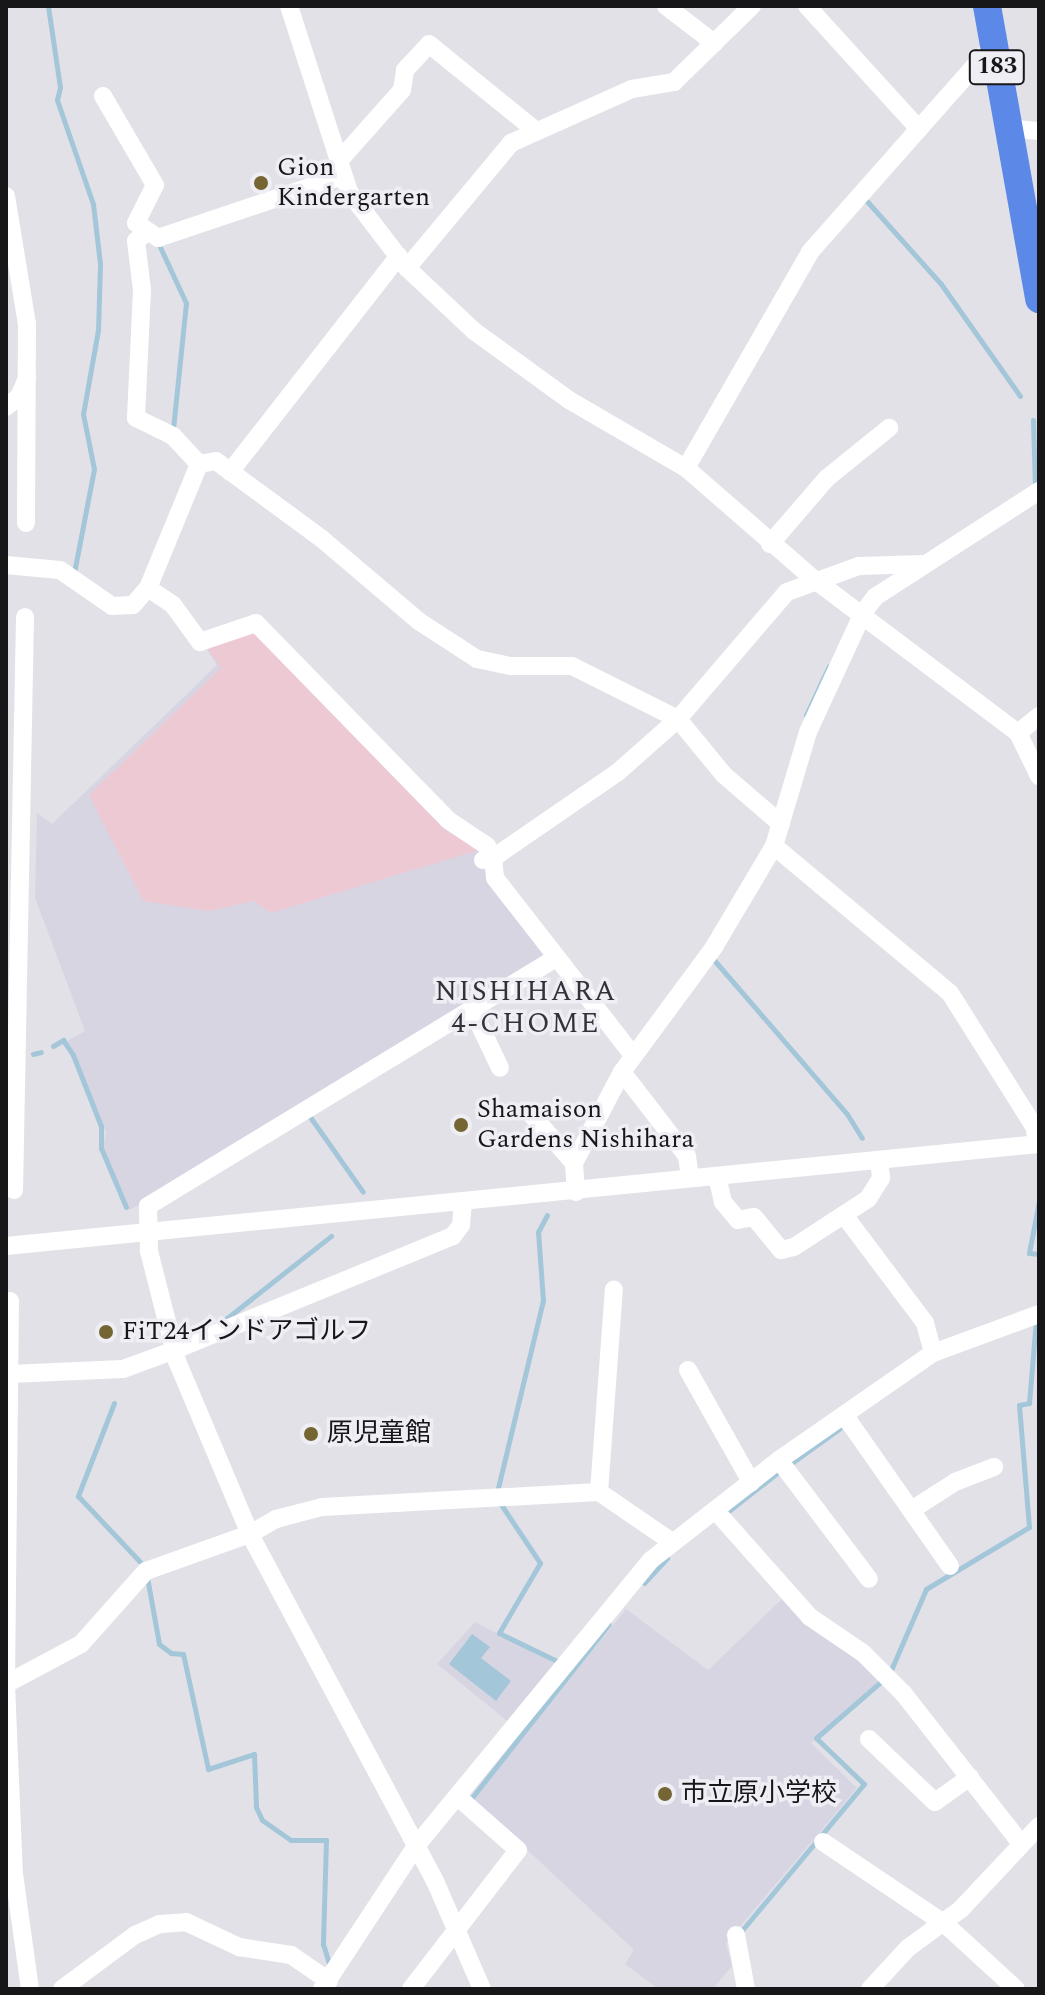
<!DOCTYPE html>
<meta charset="utf-8">
<style>
body{margin:0}
#map{position:relative;width:1045px;height:1995px;overflow:hidden;background:#e2e1e8;font-family:Spectral,"Noto Sans JP",serif}
div>[style]{position:absolute}
[style*='--x']{left:calc(var(--x)*1px);top:calc(var(--y)*1px);width:calc(var(--w)*1px);rotate:calc(var(--a)*1deg)}
.built>*{inset:0;background:#d8d5e3}
.green>*{inset:0;background:#edc9d4}
.water>*{inset:0;background:#a4c6d9}
.stream>*{height:5px;margin:-2.5px;padding:0 2.5px;transform-origin:2.5px;border-radius:2.5px;background:#a4c6d9}
.minor>*{height:18px;margin:-9px;padding:0 9px;transform-origin:9px;border-radius:9px;background:#fff}
.highway>*{height:28px;margin:-14px;padding:0 14px;transform-origin:14px;border-radius:14px;background:#5c89e7}
.dots>*{width:22px;height:22px;translate:-50% -50%;box-sizing:border-box;border:4px solid #f0eef5;border-radius:50%}
span{translate:-50% -50%;white-space:nowrap;text-align:center;line-height:1.15;-webkit-text-stroke:7px #f0eef5;paint-order:stroke}
.shield-label span{padding:2px 6px;background:#f0eef5;border:2px solid;border-radius:6px;-webkit-text-stroke-width:0}
.shield-label{font-size:24px;color:#171719;font-weight:700}
.poi-label{font-size:26px;color:#171719}
.left{translate:0 -50%;text-align:left}
.neighbourhood-label{font-size:28px;color:#333238;letter-spacing:2px}
.frame{position:absolute;inset:0;border:8px solid #171719;pointer-events:none}
</style>
<div id="map">
<div class="built">
<div style="clip-path:polygon(206px 648px,482px 851px,486px 874px,544px 953px,542px 961px,130px 1210px,103px 1148px,106px 1132px,67px 1041px,85px 1031px,35px 898px,37px 813px,52px 824px,217px 665px)"></div>
<div style="clip-path:polygon(784px 1597px,882px 1679px,811px 1743px,857px 1788px,726px 1943px,732px 1966px,713px 1989px,658px 1989px,625px 1964px,634px 1950px,473px 1799px,626px 1609px,708px 1670px)"></div>
<div style="clip-path:polygon(475px 1622px,557px 1665px,511px 1724px,437px 1664px)"></div>
</div>
<div class="green">
<div style="clip-path:polygon(254px 632px,445px 830px,479px 850px,271px 913px,254px 901px,209px 911px,143px 901px,89px 795px,221px 668px,207px 648px)"></div>
</div>
<div class="water">
<div style="clip-path:polygon(472px 1634px,490px 1647px,481px 1658px,511px 1681px,496px 1701px,449px 1664px)"></div>
</div>
<div class="stream">
<div style="--x:48;--y:6;--w:82;--a:81.6"></div>
<div style="--x:60;--y:87;--w:13;--a:103"></div>
<div style="--x:57;--y:100;--w:110;--a:70.9"></div>
<div style="--x:93;--y:204;--w:60;--a:83.3"></div>
<div style="--x:100;--y:264;--w:66;--a:91.7"></div>
<div style="--x:98;--y:330;--w:85;--a:100.1"></div>
<div style="--x:83;--y:414;--w:56;--a:78.7"></div>
<div style="--x:94;--y:469;--w:106;--a:100.9"></div>
<div style="--x:865;--y:199;--w:114;--a:48.2"></div>
<div style="--x:941;--y:284;--w:137;--a:54.8"></div>
<div style="--x:160;--y:247;--w:62;--a:65.1"></div>
<div style="--x:186;--y:303;--w:127;--a:95.9"></div>
<div style="--x:1033;--y:420;--w:66;--a:88.3"></div>
<div style="--x:806;--y:715;--w:54;--a:-64.9"></div>
<div style="--x:714;--y:960;--w:203;--a:49.2"></div>
<div style="--x:847;--y:1114;--w:28;--a:58"></div>
<div style="--x:53;--y:1046;--w:12;--a:-31"></div>
<div style="--x:63;--y:1040;--w:18;--a:56"></div>
<div style="--x:73;--y:1055;--w:76;--a:68.5"></div>
<div style="--x:101;--y:1126;--w:22;--a:90"></div>
<div style="--x:101;--y:1148;--w:64;--a:67"></div>
<div style="--x:33;--y:1054;--w:8;--a:-14"></div>
<div style="--x:308;--y:1114;--w:95;--a:54.8"></div>
<div style="--x:1039;--y:1201;--w:53;--a:100.9"></div>
<div style="--x:1029;--y:1253;--w:10;--a:6"></div>
<div style="--x:222;--y:1322;--w:139;--a:-38.3"></div>
<div style="--x:114;--y:1403;--w:100;--a:111.2"></div>
<div style="--x:78;--y:1496;--w:98;--a:46.7"></div>
<div style="--x:793;--y:1462;--w:57;--a:-35.7"></div>
<div style="--x:497;--y:1492;--w:196;--a:-76.5"></div>
<div style="--x:543;--y:1301;--w:69;--a:-94.1"></div>
<div style="--x:538;--y:1232;--w:19;--a:-62"></div>
<div style="--x:500;--y:1503;--w:72;--a:56.3"></div>
<div style="--x:540;--y:1563;--w:81;--a:120.4"></div>
<div style="--x:499;--y:1633;--w:67;--a:25.8"></div>
<div style="--x:726;--y:1513;--w:70;--a:-38"></div>
<div style="--x:147;--y:1577;--w:68;--a:79.8"></div>
<div style="--x:159;--y:1644;--w:15;--a:37"></div>
<div style="--x:171;--y:1653;--w:12;--a:5"></div>
<div style="--x:183;--y:1654;--w:118;--a:77.7"></div>
<div style="--x:208;--y:1769;--w:48;--a:-18.1"></div>
<div style="--x:254;--y:1754;--w:53;--a:87.8"></div>
<div style="--x:256;--y:1807;--w:14;--a:65"></div>
<div style="--x:262;--y:1820;--w:35;--a:35"></div>
<div style="--x:291;--y:1840;--w:35;--a:0"></div>
<div style="--x:326;--y:1840;--w:104;--a:91.7"></div>
<div style="--x:323;--y:1944;--w:21;--a:73"></div>
<div style="--x:644;--y:1583;--w:34;--a:-47"></div>
<div style="--x:891;--y:1670;--w:88;--a:-66.6"></div>
<div style="--x:926;--y:1589;--w:120;--a:-31"></div>
<div style="--x:1029;--y:1527;--w:122;--a:-94.7"></div>
<div style="--x:1019;--y:1405;--w:10;--a:-11"></div>
<div style="--x:1029;--y:1403;--w:83;--a:-85.2"></div>
<div style="--x:470;--y:1800;--w:224;--a:-51.7"></div>
<div style="--x:743;--y:1929;--w:189;--a:-50.2"></div>
<div style="--x:864;--y:1784;--w:66;--a:-136.2"></div>
<div style="--x:816;--y:1738;--w:91;--a:-41"></div>
</div>
<div class="minor">
<div style="--x:289;--y:6;--w:195;--a:72.1"></div>
<div style="--x:349;--y:192;--w:96;--a:52.7"></div>
<div style="--x:407;--y:268;--w:92;--a:43.2"></div>
<div style="--x:474;--y:331;--w:117;--a:36"></div>
<div style="--x:569;--y:400;--w:135;--a:30.2"></div>
<div style="--x:686;--y:468;--w:171;--a:41"></div>
<div style="--x:815;--y:580;--w:254;--a:37"></div>
<div style="--x:666;--y:6;--w:61;--a:37.6"></div>
<div style="--x:807;--y:6;--w:166;--a:47.7"></div>
<div style="--x:103;--y:96;--w:103;--a:59.7"></div>
<div style="--x:155;--y:185;--w:42;--a:116.6"></div>
<div style="--x:136;--y:223;--w:27;--a:34"></div>
<div style="--x:158;--y:238;--w:194;--a:-18.6"></div>
<div style="--x:1009;--y:128;--w:30;--a:6"></div>
<div style="--x:338;--y:162;--w:96;--a:-48.4"></div>
<div style="--x:402;--y:90;--w:20;--a:-81"></div>
<div style="--x:405;--y:70;--w:35;--a:-47"></div>
<div style="--x:429;--y:44;--w:138;--a:39.1"></div>
<div style="--x:6;--y:196;--w:130;--a:80.7"></div>
<div style="--x:27;--y:324;--w:199;--a:90.3"></div>
<div style="--x:147;--y:232;--w:14;--a:141"></div>
<div style="--x:136;--y:241;--w:49;--a:83"></div>
<div style="--x:142;--y:290;--w:128;--a:92.7"></div>
<div style="--x:136;--y:418;--w:41;--a:25.9"></div>
<div style="--x:173;--y:436;--w:38;--a:47"></div>
<div style="--x:199;--y:464;--w:17;--a:-10"></div>
<div style="--x:216;--y:461;--w:132;--a:36.3"></div>
<div style="--x:322;--y:539;--w:128;--a:40.3"></div>
<div style="--x:420;--y:622;--w:68;--a:33"></div>
<div style="--x:477;--y:659;--w:35;--a:12"></div>
<div style="--x:511;--y:666;--w:61;--a:0"></div>
<div style="--x:572;--y:666;--w:119;--a:26.6"></div>
<div style="--x:678;--y:719;--w:72;--a:50.6"></div>
<div style="--x:724;--y:775;--w:75;--a:40.7"></div>
<div style="--x:407;--y:268;--w:163;--a:-50.2"></div>
<div style="--x:511;--y:143;--w:133;--a:-24.1"></div>
<div style="--x:632;--y:89;--w:43;--a:-9.5"></div>
<div style="--x:674;--y:82;--w:109;--a:-44.3"></div>
<div style="--x:6;--y:407;--w:16;--a:-38"></div>
<div style="--x:19;--y:397;--w:21;--a:-67"></div>
<div style="--x:686;--y:468;--w:249;--a:-60.1"></div>
<div style="--x:810;--y:252;--w:276;--a:-48.5"></div>
<div style="--x:230;--y:472;--w:274;--a:-52"></div>
<div style="--x:770;--y:544;--w:87;--a:-49.2"></div>
<div style="--x:827;--y:478;--w:80;--a:-38.9"></div>
<div style="--x:6;--y:565;--w:54;--a:5.3"></div>
<div style="--x:60;--y:570;--w:63;--a:34.7"></div>
<div style="--x:112;--y:606;--w:21;--a:-3"></div>
<div style="--x:133;--y:605;--w:23;--a:-49"></div>
<div style="--x:148;--y:588;--w:134;--a:-67.6"></div>
<div style="--x:148;--y:588;--w:30;--a:34"></div>
<div style="--x:173;--y:605;--w:46;--a:53.9"></div>
<div style="--x:200;--y:642;--w:59;--a:-18.7"></div>
<div style="--x:256;--y:623;--w:275;--a:45.7"></div>
<div style="--x:448;--y:820;--w:47;--a:33.7"></div>
<div style="--x:487;--y:846;--w:13;--a:63"></div>
<div style="--x:493;--y:858;--w:152;--a:-34.5"></div>
<div style="--x:618;--y:772;--w:80;--a:-41.5"></div>
<div style="--x:678;--y:719;--w:167;--a:-49.4"></div>
<div style="--x:787;--y:592;--w:77;--a:-19.9"></div>
<div style="--x:859;--y:566;--w:64;--a:-1.8"></div>
<div style="--x:1039;--y:716;--w:27;--a:141"></div>
<div style="--x:1018;--y:733;--w:48;--a:64"></div>
<div style="--x:774;--y:846;--w:229;--a:39.9"></div>
<div style="--x:950;--y:993;--w:160;--a:57.8"></div>
<div style="--x:1035;--y:1128;--w:16;--a:86"></div>
<div style="--x:483;--y:860;--w:10;--a:-11"></div>
<div style="--x:493;--y:858;--w:20;--a:84"></div>
<div style="--x:495;--y:878;--w:223;--a:52.1"></div>
<div style="--x:472;--y:1009;--w:65;--a:64.6"></div>
<div style="--x:622;--y:1072;--w:106;--a:52.3"></div>
<div style="--x:687;--y:1156;--w:22;--a:82"></div>
<div style="--x:530;--y:1113;--w:67;--a:48.7"></div>
<div style="--x:717;--y:1176;--w:27;--a:77"></div>
<div style="--x:723;--y:1202;--w:23;--a:50"></div>
<div style="--x:738;--y:1220;--w:16;--a:-11"></div>
<div style="--x:754;--y:1217;--w:43;--a:50.7"></div>
<div style="--x:781;--y:1250;--w:13;--a:-13"></div>
<div style="--x:794;--y:1247;--w:88;--a:-33"></div>
<div style="--x:868;--y:1199;--w:25;--a:-58"></div>
<div style="--x:881;--y:1178;--w:18;--a:-96"></div>
<div style="--x:14;--y:1190;--w:573;--a:-88.9"></div>
<div style="--x:576;--y:1192;--w:29;--a:-94"></div>
<div style="--x:574;--y:1163;--w:103;--a:-62.2"></div>
<div style="--x:622;--y:1072;--w:155;--a:-53.6"></div>
<div style="--x:714;--y:947;--w:117;--a:-59.3"></div>
<div style="--x:774;--y:846;--w:119;--a:-73.4"></div>
<div style="--x:808;--y:732;--w:131;--a:-65.2"></div>
<div style="--x:863;--y:613;--w:20;--a:-53"></div>
<div style="--x:875;--y:597;--w:195;--a:-32.9"></div>
<div style="--x:844;--y:1215;--w:135;--a:53.1"></div>
<div style="--x:925;--y:1323;--w:31;--a:75"></div>
<div style="--x:6;--y:1246;--w:1038;--a:-5.64"></div>
<div style="--x:688;--y:1370;--w:129;--a:60.6"></div>
<div style="--x:10;--y:1374;--w:113;--a:-2.5"></div>
<div style="--x:123;--y:1369;--w:55;--a:-20.1"></div>
<div style="--x:175;--y:1350;--w:300;--a:-22.3"></div>
<div style="--x:453;--y:1236;--w:14;--a:-54"></div>
<div style="--x:461;--y:1225;--w:22;--a:-85"></div>
<div style="--x:845;--y:1416;--w:183;--a:55"></div>
<div style="--x:779;--y:1460;--w:149;--a:52.9"></div>
<div style="--x:599;--y:1492;--w:203;--a:-85.8"></div>
<div style="--x:913;--y:1509;--w:50;--a:-32.7"></div>
<div style="--x:955;--y:1482;--w:42;--a:-21"></div>
<div style="--x:715;--y:1510;--w:143;--a:48.4"></div>
<div style="--x:810;--y:1617;--w:64;--a:34.2"></div>
<div style="--x:863;--y:1653;--w:57;--a:45"></div>
<div style="--x:903;--y:1693;--w:189;--a:51.9"></div>
<div style="--x:6;--y:1682;--w:381;--a:-89.4"></div>
<div style="--x:6;--y:1684;--w:85;--a:-28.1"></div>
<div style="--x:81;--y:1644;--w:98;--a:-48.3"></div>
<div style="--x:146;--y:1571;--w:110;--a:-19.6"></div>
<div style="--x:250;--y:1534;--w:30;--a:-30"></div>
<div style="--x:276;--y:1519;--w:48;--a:-14.6"></div>
<div style="--x:322;--y:1507;--w:277;--a:-3.1"></div>
<div style="--x:599;--y:1492;--w:88;--a:34.4"></div>
<div style="--x:6;--y:1685;--w:189;--a:87.6"></div>
<div style="--x:14;--y:1874;--w:116;--a:82.1"></div>
<div style="--x:869;--y:1739;--w:91;--a:43.7"></div>
<div style="--x:935;--y:1802;--w:43;--a:-35.5"></div>
<div style="--x:823;--y:1842;--w:147;--a:33.9"></div>
<div style="--x:945;--y:1924;--w:96;--a:42.5"></div>
<div style="--x:736;--y:1935;--w:55;--a:79.5"></div>
<div style="--x:62;--y:1989;--w:91;--a:-36.5"></div>
<div style="--x:135;--y:1935;--w:27;--a:-24"></div>
<div style="--x:160;--y:1924;--w:26;--a:-4"></div>
<div style="--x:186;--y:1922;--w:59;--a:25.3"></div>
<div style="--x:239;--y:1947;--w:53;--a:8.7"></div>
<div style="--x:291;--y:1955;--w:46;--a:34.4"></div>
<div style="--x:322;--y:1989;--w:171;--a:-56.7"></div>
<div style="--x:416;--y:1846;--w:370;--a:-50.6"></div>
<div style="--x:651;--y:1560;--w:162;--a:-38"></div>
<div style="--x:779;--y:1460;--w:188;--a:-34.8"></div>
<div style="--x:933;--y:1353;--w:113;--a:-20.2"></div>
<div style="--x:411;--y:1989;--w:175;--a:-52.4"></div>
<div style="--x:518;--y:1850;--w:79;--a:-138.6"></div>
<div style="--x:482;--y:1989;--w:118;--a:-113.5"></div>
<div style="--x:435;--y:1881;--w:393;--a:-118.1"></div>
<div style="--x:250;--y:1534;--w:188;--a:-112.9"></div>
<div style="--x:177;--y:1361;--w:114;--a:-104.3"></div>
<div style="--x:149;--y:1251;--w:45;--a:-91.3"></div>
<div style="--x:148;--y:1206;--w:475;--a:-31.3"></div>
<div style="--x:870;--y:1989;--w:56;--a:-47.2"></div>
<div style="--x:908;--y:1948;--w:66;--a:-36.3"></div>
<div style="--x:961;--y:1909;--w:114;--a:-46.8"></div>
</div>
<div class="highway">
<div style="--x:987;--y:6;--w:298;--a:79.9"></div>
</div>
<div class="dots">
<div style="left:261px;top:183px;background:#746533"></div>
<div style="left:461px;top:1125px;background:#746533"></div>
<div style="left:106px;top:1332px;background:#746533"></div>
<div style="left:311px;top:1434px;background:#746533"></div>
<div style="left:665px;top:1794px;background:#746533"></div>
</div>
<div class="shield-label">
<span style="left:997px;top:67px">183</span>
</div>
<div class="poi-label">
<span class="left" style="left:277px;top:183px">Gion<br>Kindergarten</span>
<span class="left" style="left:477px;top:1125px">Shamaison<br>Gardens Nishihara</span>
<span class="left" style="left:122px;top:1332px">FiT24インドアゴルフ</span>
<span class="left" style="left:327px;top:1434px">原児童館</span>
<span class="left" style="left:681px;top:1794px">市立原小学校</span>
</div>
<div class="neighbourhood-label">
<span style="left:526px;top:1008px">NISHIHARA<br>4-CHOME</span>
</div>
<div class="frame"></div>
</div>
